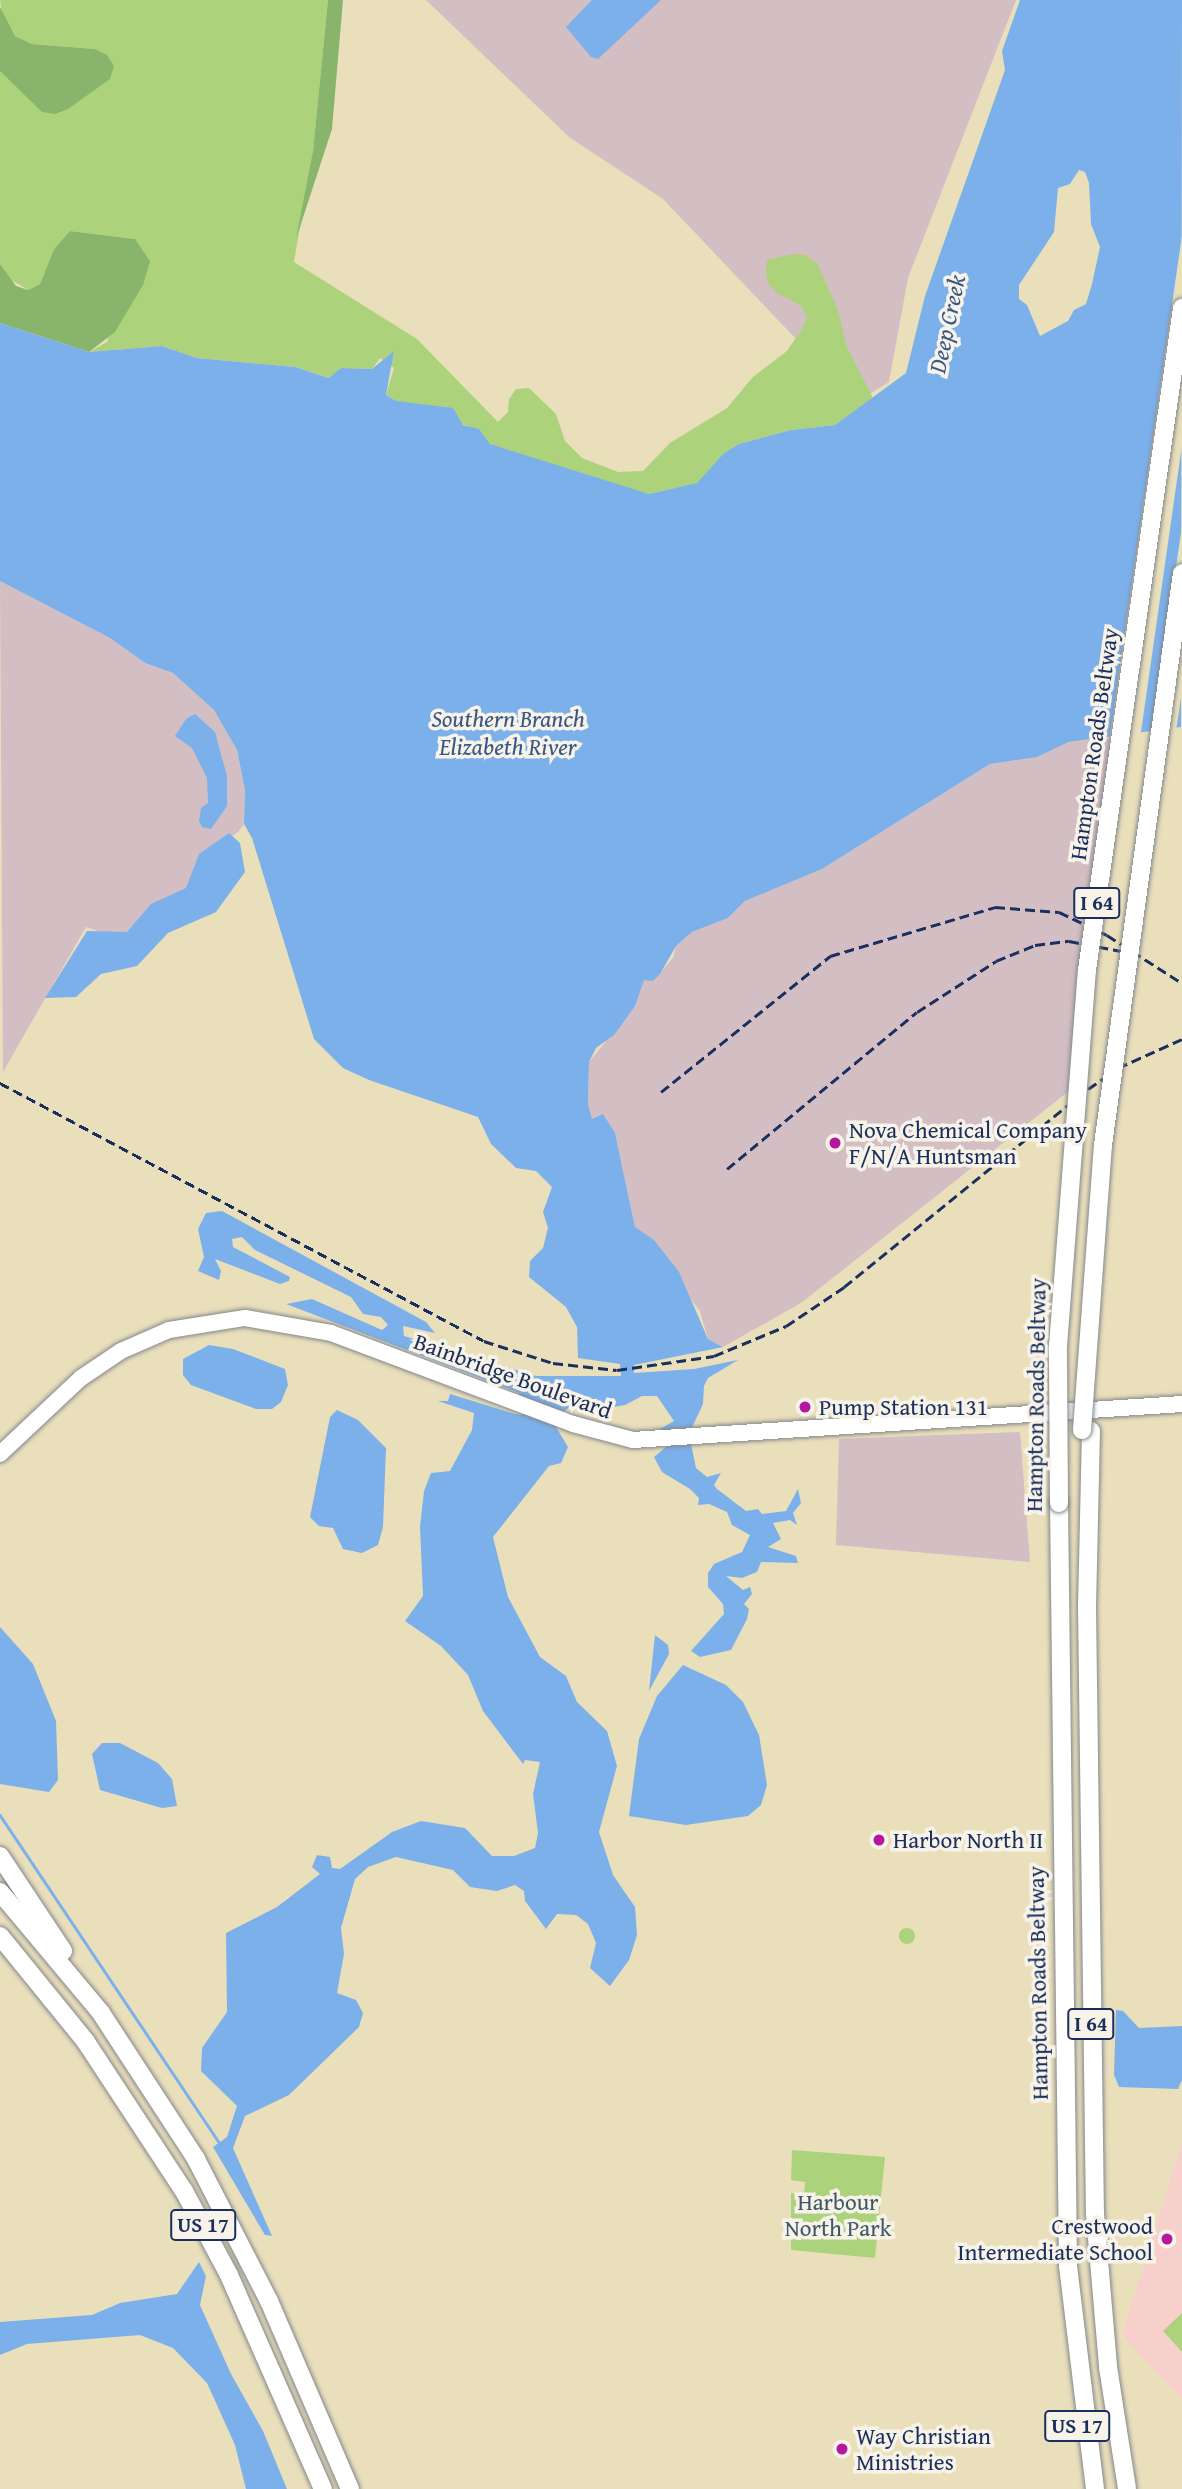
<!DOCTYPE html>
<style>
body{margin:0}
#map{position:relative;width:1182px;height:2489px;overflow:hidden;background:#eadfbb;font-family:"Gentium Book Plus",serif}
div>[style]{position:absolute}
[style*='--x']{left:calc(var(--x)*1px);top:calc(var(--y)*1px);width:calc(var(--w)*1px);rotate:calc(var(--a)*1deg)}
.built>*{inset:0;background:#f7d0cc}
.industrial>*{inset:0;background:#d2bec3}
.green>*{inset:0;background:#acd27c}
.round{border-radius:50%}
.forest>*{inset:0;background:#89b46c}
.water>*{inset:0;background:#7cb0ea}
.pier>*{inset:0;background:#eadfbb}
.stream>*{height:2.5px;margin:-1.25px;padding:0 1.25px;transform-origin:1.25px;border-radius:1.25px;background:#7cb0ea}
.roads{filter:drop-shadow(0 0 2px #82878c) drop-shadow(0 0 2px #82878c)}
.major>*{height:16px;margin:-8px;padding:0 8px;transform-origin:8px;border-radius:8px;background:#fff}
.highway>*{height:18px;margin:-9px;padding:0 9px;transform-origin:9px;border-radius:9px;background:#fff}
.rail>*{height:2.5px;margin-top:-1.25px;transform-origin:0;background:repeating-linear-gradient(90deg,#1b2f5e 0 10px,transparent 0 15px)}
.bridges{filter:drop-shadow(0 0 2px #82878c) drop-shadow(0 0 2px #82878c)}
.highway-bridge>*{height:18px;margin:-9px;padding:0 9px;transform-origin:9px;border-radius:9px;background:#fff}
.dots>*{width:19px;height:19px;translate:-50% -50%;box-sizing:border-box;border:4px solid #f7f3e8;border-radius:50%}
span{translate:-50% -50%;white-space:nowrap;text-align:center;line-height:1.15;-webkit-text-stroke:7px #f7f3e8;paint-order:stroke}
.shield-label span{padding:2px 5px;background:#f7f3e8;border:2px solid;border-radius:5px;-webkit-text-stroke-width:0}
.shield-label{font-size:21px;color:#1b2f5e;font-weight:700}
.street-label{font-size:23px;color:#1b2f5e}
.poi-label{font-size:23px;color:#1b2f5e}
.left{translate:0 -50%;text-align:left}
.right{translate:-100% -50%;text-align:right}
.park-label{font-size:23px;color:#3f5866}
.water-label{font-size:24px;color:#385688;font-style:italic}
</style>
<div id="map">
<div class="built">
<div style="clip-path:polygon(1182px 2142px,1182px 2400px,1122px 2335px)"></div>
</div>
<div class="industrial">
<div style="clip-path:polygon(426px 0,1016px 0,908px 278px,889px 382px,856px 402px,663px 199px,569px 137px)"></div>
<div style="clip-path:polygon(0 581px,110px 638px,145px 663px,173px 673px,214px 710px,237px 750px,245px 790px,244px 824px,238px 832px,203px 855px,189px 893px,121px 939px,86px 927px,3px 1072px)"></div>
<div style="clip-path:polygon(1129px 736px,1079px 1083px,801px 1303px,723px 1347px,708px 1339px,700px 1311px,635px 1227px,615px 1133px,599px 1118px,592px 1119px,588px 1104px,589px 1062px,635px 1006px,640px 985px,644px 979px,653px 981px,673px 958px,676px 946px,692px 932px,728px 918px,745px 901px,822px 869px,990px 764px,1037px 757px,1069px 742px)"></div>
<div style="clip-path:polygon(1020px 1432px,1030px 1562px,836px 1545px,839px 1439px)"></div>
</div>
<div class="green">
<div style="clip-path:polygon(0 0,328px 0,313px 151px,294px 262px,417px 339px,498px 422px,508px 412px,509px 399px,516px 389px,529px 388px,556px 414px,565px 441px,582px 458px,618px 472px,643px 471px,670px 443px,727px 408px,753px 377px,787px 351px,802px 329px,807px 317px,800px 305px,777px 293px,768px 284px,766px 272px,767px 260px,793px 254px,805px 255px,817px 263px,838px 310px,847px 347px,873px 398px,835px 425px,791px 430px,739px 444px,724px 453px,698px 483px,649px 494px,530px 460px,490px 444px,479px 430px,396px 401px,386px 395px,394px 368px,380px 358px,372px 369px,341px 368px,330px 378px,295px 367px,197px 358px,162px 346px,89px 352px,107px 342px,135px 239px,70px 231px,54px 249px,40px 284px,28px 290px,6px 277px,0 264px,0 71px,7px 75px,95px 49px,32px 44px,15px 36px,2px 14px)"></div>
<div class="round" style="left:899px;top:1928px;width:16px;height:16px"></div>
<div style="clip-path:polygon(792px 2150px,885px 2157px,875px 2258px,791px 2250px,791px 2193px,804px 2194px,805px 2182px,791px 2180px)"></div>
<div style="clip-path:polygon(1182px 2313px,1182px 2352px,1163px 2331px)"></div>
</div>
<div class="forest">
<div style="clip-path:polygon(328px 0,343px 0,332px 129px,296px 239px,313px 151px)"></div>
<div style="clip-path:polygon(0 7px,15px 36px,32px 44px,95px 49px,107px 55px,114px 66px,110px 79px,68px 109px,55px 114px,42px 112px,0 71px)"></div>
<div style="clip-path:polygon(70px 231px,135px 239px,150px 261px,143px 285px,115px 332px,89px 352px,0 323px,0 264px,16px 286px,28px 290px,40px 284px,54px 249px)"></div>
</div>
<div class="water">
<div style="clip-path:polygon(592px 0,661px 0,598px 59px,591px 57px,566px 27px)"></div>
<div style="clip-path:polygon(evenodd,1020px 0,1182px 0,1181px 727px,1069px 742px,1037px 757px,990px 764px,822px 869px,745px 901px,728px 918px,692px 932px,676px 946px,660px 974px,653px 981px,644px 980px,635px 1006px,614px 1035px,596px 1048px,589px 1062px,588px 1104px,592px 1119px,603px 1114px,615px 1133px,635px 1227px,654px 1240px,679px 1272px,708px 1339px,723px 1347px,634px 1365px,634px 1373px,694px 1369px,738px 1360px,708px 1378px,704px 1386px,703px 1404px,689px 1434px,696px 1468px,707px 1477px,721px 1473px,714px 1485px,717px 1489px,746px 1511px,758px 1509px,762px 1514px,786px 1511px,798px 1489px,801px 1503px,793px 1513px,797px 1525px,790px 1520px,773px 1523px,781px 1539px,768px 1547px,796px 1556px,798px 1563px,761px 1562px,757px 1572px,742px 1578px,726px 1576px,743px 1590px,750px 1587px,752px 1594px,744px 1604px,749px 1609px,747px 1619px,731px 1650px,700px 1657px,691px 1651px,724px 1614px,723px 1604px,708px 1587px,708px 1573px,714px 1564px,742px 1552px,750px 1535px,732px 1525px,727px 1512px,709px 1504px,698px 1505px,699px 1498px,690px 1489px,662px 1472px,654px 1457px,667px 1446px,657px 1442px,658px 1430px,674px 1421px,657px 1396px,642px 1396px,625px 1405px,602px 1409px,570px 1407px,561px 1413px,556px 1427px,568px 1447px,561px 1463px,549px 1466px,493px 1537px,508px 1597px,540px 1657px,566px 1676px,577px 1702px,607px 1731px,617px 1766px,599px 1832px,613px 1875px,635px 1907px,637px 1935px,629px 1960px,610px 1986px,590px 1968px,596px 1943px,588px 1924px,576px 1915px,557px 1914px,546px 1929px,525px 1901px,524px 1891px,515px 1885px,497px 1891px,470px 1887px,453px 1870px,396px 1857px,368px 1867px,355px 1879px,341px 1928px,344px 1954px,337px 1993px,356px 2000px,363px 2013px,359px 2027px,289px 2095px,245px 2116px,233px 2148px,272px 2236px,265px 2235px,213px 2147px,227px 2137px,237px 2106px,201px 2071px,202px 2048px,227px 2012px,226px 1933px,277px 1907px,320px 1874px,312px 1867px,317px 1855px,330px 1857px,332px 1868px,340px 1869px,392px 1832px,421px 1821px,465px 1828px,492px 1856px,514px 1856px,535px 1848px,538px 1833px,533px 1794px,540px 1762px,525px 1760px,523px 1764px,483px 1711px,468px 1675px,441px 1646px,405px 1621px,423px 1596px,420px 1527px,424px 1491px,431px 1473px,450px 1471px,472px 1430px,474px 1413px,438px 1401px,448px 1401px,450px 1394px,515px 1414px,528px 1415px,533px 1404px,517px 1392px,286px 1304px,312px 1299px,382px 1330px,388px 1325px,381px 1317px,363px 1314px,351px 1297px,255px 1250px,242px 1237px,232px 1239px,233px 1247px,290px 1277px,289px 1281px,280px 1284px,215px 1259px,221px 1271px,219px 1280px,198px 1271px,204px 1257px,198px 1229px,206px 1213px,222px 1211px,426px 1322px,435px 1333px,403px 1326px,404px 1336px,536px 1376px,621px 1376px,620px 1364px,578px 1358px,577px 1327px,566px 1307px,529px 1277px,530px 1261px,543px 1248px,548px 1228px,543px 1212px,552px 1187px,536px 1171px,516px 1168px,491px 1144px,478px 1117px,369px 1080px,343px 1068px,314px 1039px,252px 838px,244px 824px,245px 790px,237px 750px,214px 710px,173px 673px,145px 663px,110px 638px,0 581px,0 323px,89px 352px,162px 346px,197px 358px,295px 367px,329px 378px,341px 368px,372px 369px,394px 351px,386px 395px,396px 401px,453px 408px,463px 425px,479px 429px,490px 444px,649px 494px,697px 483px,724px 453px,739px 444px,791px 430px,835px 425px,906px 373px,925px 296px,1005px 70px,1002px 51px,1020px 0,1079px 170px,1085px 172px,1089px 183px,1091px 224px,1100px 247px,1092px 284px,1086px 304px,1074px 310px,1068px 321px,1040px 336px,1027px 305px,1019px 299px,1019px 285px,1054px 232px,1058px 188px,1070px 184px,1079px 170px)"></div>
<div style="clip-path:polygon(195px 714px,215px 732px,227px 776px,227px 806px,211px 829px,202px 827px,199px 821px,201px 808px,208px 803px,207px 778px,192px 748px,175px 736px,186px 719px)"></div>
<div style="clip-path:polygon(229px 833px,240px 843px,245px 872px,216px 912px,168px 933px,137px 966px,101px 974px,76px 997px,45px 998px,87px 931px,127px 932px,151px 904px,186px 888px,199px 854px)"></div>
<div style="clip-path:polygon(209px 1345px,233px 1349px,285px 1369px,288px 1385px,281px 1402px,272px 1409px,256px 1409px,191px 1385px,183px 1375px,183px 1359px)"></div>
<div style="clip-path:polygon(337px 1410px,358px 1420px,386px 1448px,383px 1527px,378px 1545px,362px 1553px,343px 1549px,333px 1528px,319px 1526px,310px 1517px,330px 1417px)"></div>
<div style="clip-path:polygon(0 1627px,33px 1664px,56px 1721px,58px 1780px,49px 1792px,0 1784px)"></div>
<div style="clip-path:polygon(655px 1635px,668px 1645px,669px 1654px,649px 1691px)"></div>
<div style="clip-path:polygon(683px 1665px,726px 1685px,743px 1702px,759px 1735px,767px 1785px,761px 1805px,748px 1816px,686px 1825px,629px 1816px,639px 1739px,657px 1696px)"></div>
<div style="clip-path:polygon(102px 1743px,120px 1743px,158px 1763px,172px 1779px,177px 1806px,162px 1808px,100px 1790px,92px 1754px)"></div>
<div style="clip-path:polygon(1116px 2010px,1123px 2011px,1139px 2028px,1182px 2026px,1182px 2080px,1178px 2089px,1119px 2087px,1114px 2075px)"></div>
<div style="clip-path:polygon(199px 2262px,206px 2276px,200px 2305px,231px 2374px,263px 2431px,287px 2489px,246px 2489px,235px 2445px,207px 2383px,173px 2348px,140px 2335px,27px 2344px,0 2355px,0 2322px,92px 2315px,120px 2303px,177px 2294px)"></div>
</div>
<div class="pier">
<div style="clip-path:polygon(1182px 235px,1182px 445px,1140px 739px,1109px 742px)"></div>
<div style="clip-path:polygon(1182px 526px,1182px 691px,1176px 731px,1151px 737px)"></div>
</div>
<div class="stream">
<div style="--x:0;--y:1815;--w:394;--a:56.2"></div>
</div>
<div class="roads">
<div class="major">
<div style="--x:0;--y:1454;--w:111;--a:-43.2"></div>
<div style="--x:81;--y:1378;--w:48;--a:-34"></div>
<div style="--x:121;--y:1351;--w:52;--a:-23.6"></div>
<div style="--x:169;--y:1330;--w:77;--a:-9"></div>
<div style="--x:245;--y:1318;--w:87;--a:9.9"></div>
<div style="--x:331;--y:1333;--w:259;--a:20.6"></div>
<div style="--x:573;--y:1424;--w:62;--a:14.9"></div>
<div style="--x:633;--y:1440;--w:550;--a:-3.75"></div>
</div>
<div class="highway">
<div style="--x:1091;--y:1431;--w:175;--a:91.3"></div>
<div style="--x:1087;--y:1606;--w:608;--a:89.25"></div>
<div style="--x:1095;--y:2214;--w:154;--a:85.1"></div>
<div style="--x:1108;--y:2367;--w:123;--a:81.1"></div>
<div style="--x:1059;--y:1503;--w:763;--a:89.32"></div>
<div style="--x:1068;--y:2266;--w:225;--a:83.1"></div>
<div style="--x:0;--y:1856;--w:114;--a:56.4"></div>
<div style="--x:0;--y:1892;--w:158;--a:50.1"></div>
<div style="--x:101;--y:2013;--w:174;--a:56.9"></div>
<div style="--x:196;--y:2159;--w:160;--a:62.8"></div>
<div style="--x:269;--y:2301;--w:205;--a:66.7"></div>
<div style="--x:0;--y:1936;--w:136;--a:50.9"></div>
<div style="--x:86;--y:2042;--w:178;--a:56.7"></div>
<div style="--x:184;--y:2191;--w:95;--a:61.8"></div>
<div style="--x:229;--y:2275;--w:234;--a:66.3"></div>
</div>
</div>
<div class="rail">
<div style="--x:0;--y:1083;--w:548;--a:28.06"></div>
<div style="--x:484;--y:1341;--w:72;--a:17.7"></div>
<div style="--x:553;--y:1363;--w:64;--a:6.2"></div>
<div style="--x:617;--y:1370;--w:98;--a:-8.2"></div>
<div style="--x:714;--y:1356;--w:78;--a:-22.6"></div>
<div style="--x:786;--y:1326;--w:70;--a:-33.9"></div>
<div style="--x:844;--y:1287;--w:314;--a:-39.1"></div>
<div style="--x:1088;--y:1089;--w:37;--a:-35"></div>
<div style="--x:1118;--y:1068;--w:70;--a:-24.4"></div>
<div style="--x:661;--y:1092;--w:217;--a:-38.8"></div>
<div style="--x:830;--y:956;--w:172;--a:-16.5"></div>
<div style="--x:995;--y:907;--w:64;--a:4.5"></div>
<div style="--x:1059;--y:912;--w:53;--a:25.6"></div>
<div style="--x:1107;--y:935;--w:89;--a:32.6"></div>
<div style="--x:727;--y:1169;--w:246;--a:-39.6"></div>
<div style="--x:917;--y:1012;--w:94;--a:-32.8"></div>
<div style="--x:996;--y:961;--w:42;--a:-22.3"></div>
<div style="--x:1035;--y:945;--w:34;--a:-7"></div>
<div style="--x:1069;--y:941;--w:53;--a:10.9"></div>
</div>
<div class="bridges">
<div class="highway-bridge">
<div style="--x:1082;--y:1430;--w:286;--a:-85.8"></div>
<div style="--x:1103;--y:1145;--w:577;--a:-82.14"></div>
<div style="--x:1059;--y:1503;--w:157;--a:-90.4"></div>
<div style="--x:1058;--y:1346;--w:377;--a:-85.6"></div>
<div style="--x:1087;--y:970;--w:669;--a:-81.83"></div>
</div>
</div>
<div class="dots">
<div style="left:835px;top:1143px;background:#b5179e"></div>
<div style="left:805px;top:1407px;background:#b5179e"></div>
<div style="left:879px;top:1840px;background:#b5179e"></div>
<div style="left:1167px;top:2239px;background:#b5179e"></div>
<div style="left:842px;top:2449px;background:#b5179e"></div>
</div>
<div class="shield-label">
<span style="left:1097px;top:903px">I 64</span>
<span style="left:1091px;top:2024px">I 64</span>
<span style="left:203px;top:2225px">US 17</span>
<span style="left:1077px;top:2426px">US 17</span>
</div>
<div class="street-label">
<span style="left:1094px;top:744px;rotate:-82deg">Hampton Roads Beltway</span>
<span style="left:513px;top:1376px;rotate:20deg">Bainbridge Boulevard</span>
<span style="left:1036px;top:1395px;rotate:-89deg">Hampton Roads Beltway</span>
<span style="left:1038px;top:1983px;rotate:-91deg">Hampton Roads Beltway</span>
</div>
<div class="poi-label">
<span class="left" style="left:849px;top:1143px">Nova Chemical Company<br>F/N/A Huntsman</span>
<span class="left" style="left:819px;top:1407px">Pump Station 131</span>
<span class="left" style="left:893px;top:1840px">Harbor North II</span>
<span class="right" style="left:1153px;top:2239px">Crestwood<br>Intermediate School</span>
<span class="left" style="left:856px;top:2449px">Way Christian<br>Ministries</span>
</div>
<div class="park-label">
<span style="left:838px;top:2215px">Harbour<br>North Park</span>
</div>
<div class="water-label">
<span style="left:947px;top:324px;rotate:-78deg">Deep Creek</span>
<span style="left:508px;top:733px">Southern Branch<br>Elizabeth River</span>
</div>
</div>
